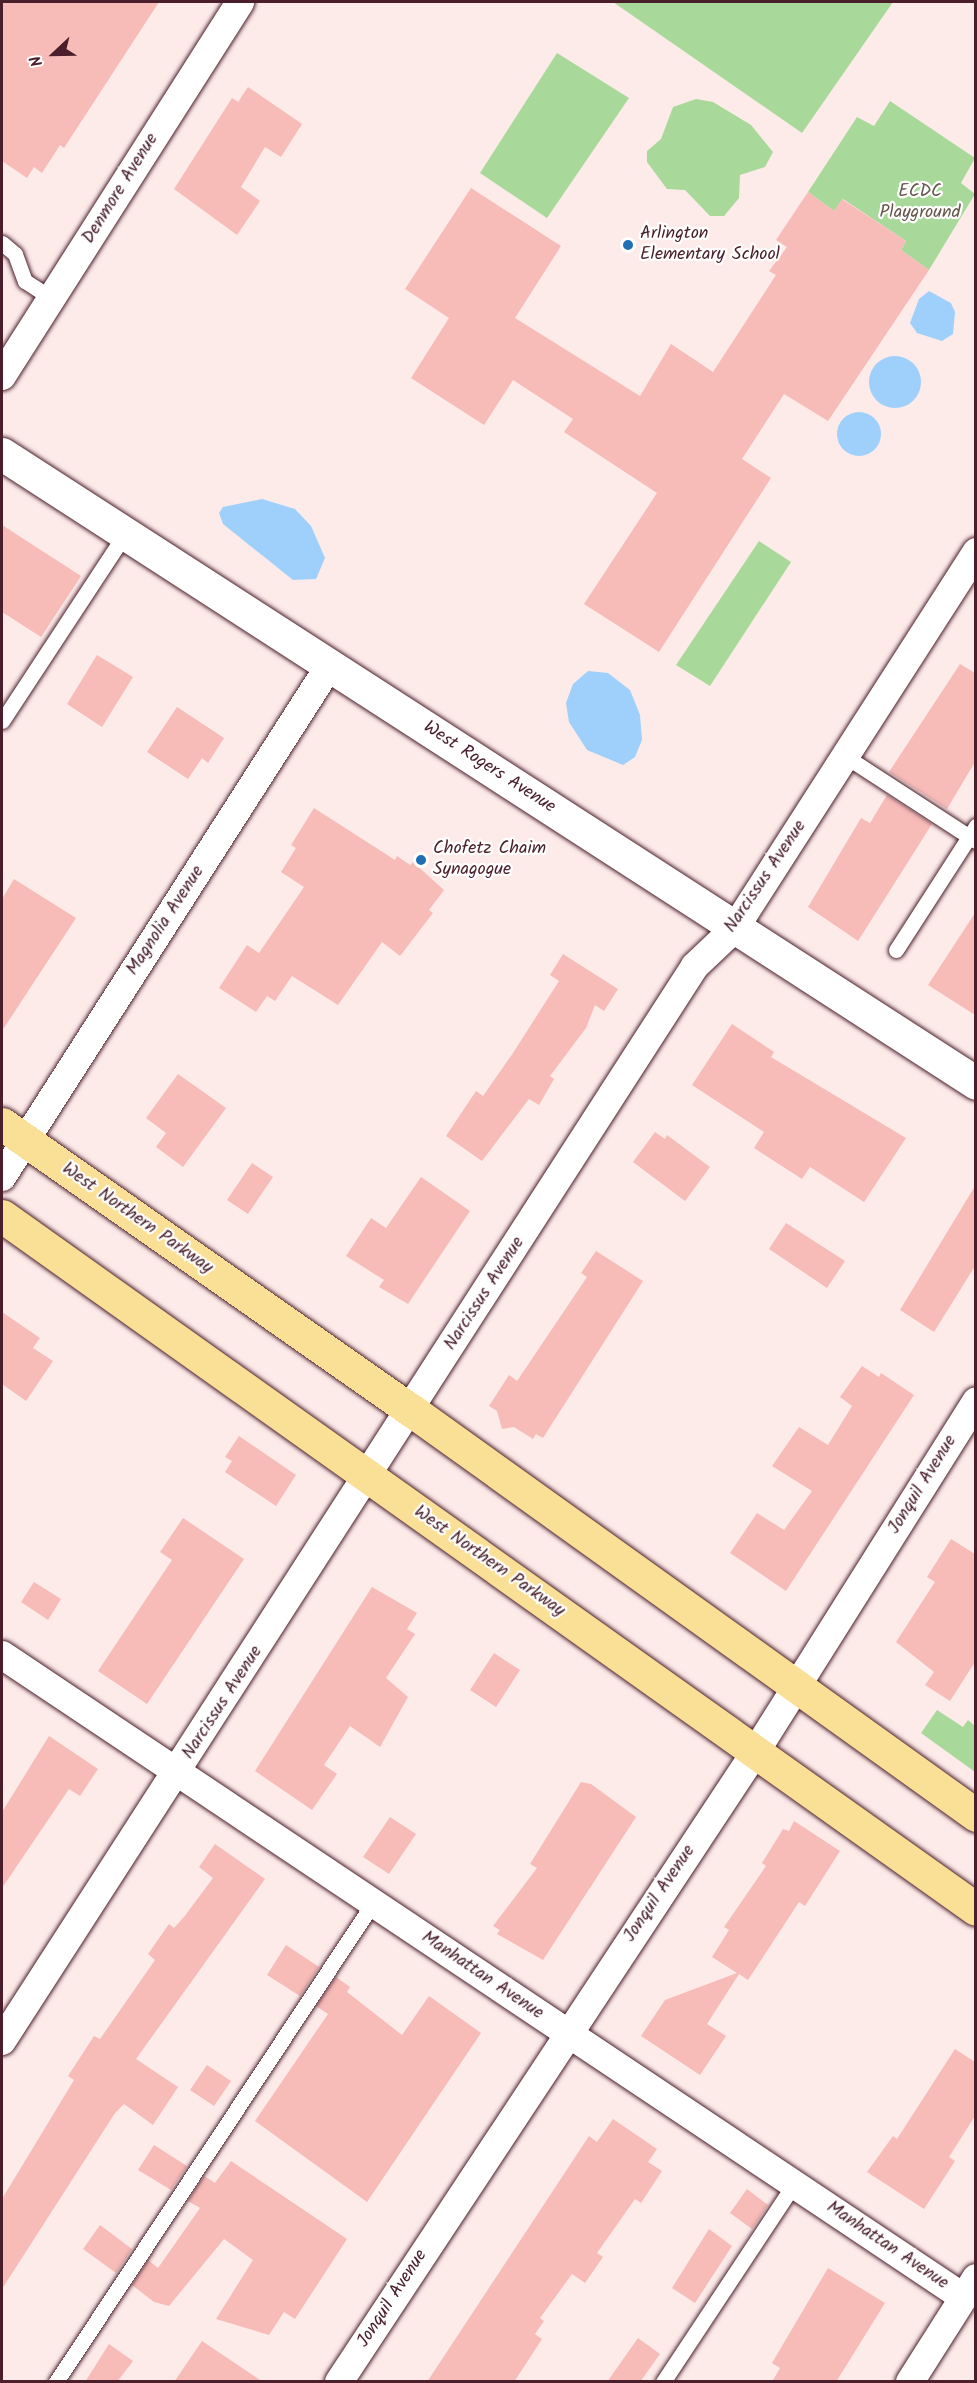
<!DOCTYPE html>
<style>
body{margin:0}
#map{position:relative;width:977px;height:2383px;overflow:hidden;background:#fdebea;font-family:Kalam,sans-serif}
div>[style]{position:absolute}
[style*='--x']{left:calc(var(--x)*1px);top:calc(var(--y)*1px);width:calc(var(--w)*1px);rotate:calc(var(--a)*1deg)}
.green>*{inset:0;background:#a8d99a}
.water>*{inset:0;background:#9fd0fb}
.round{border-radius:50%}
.building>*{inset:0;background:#f7bbb8}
.roads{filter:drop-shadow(0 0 2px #4a1f2b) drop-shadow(0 0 2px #4a1f2b)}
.service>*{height:15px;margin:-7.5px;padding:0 7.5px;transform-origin:7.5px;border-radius:7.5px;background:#fff}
.minor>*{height:28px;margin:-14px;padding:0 14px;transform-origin:14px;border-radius:14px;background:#fff}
.tertiary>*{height:33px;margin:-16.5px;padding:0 16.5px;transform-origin:16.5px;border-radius:16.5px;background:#fff}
.primary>*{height:33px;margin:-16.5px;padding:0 16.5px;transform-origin:16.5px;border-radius:16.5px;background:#fadf96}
.dots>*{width:16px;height:16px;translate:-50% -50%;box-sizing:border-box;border:3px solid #fff;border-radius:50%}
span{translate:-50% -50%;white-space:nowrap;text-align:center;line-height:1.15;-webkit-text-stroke:4.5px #fff;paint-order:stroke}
.street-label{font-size:18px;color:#4a1f2b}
.park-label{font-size:18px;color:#66574c}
.poi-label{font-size:18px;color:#4a1f2b}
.left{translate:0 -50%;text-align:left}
.frame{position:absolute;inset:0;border:3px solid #4a1f2b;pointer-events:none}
.north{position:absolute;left:24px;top:24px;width:60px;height:60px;-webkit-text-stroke:4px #fff;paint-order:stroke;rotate:248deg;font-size:16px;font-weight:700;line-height:24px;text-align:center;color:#4a1f2b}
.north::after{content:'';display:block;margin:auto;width:21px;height:27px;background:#4a1f2b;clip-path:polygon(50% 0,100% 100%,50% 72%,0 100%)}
</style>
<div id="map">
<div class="green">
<div style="clip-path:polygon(613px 2px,893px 2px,802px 133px)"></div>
<div style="clip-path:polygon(557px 53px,629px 98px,547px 218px,480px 173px)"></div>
<div style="clip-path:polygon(696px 99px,713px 102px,751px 125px,773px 152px,765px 167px,740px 175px,739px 198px,724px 216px,710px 216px,685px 190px,667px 189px,647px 162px,647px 151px,661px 139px,673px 107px)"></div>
<div style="clip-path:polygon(890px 101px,975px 158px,961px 183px,975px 194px,929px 270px,901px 250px,906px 241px,843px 199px,834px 211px,808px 192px,857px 117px,874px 126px)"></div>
<div style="clip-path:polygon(759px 541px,791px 562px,710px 686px,676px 665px)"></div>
<div style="clip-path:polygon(937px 1710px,963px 1727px,968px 1720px,975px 1726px,975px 1772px,921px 1733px)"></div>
</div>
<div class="water">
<div style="clip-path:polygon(929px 291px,951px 303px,955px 312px,953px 334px,942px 341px,917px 333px,910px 323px,919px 299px)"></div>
<div class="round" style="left:869px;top:356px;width:52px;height:52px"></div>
<div class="round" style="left:837px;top:412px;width:44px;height:44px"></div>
<div style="clip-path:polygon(262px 499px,295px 509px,311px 526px,325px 558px,316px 579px,293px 580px,223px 524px,219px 513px,223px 507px)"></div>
<div style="clip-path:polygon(588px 671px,608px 673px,630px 690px,640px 715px,642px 740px,635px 757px,623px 765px,587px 750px,569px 722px,566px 703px,573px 684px)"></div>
</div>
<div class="building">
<div style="clip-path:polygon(2px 2px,159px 2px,64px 148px,60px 145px,42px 173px,34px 167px,27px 178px,2px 161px)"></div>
<div style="clip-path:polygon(248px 87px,302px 124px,281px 157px,265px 147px,241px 187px,260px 201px,237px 235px,174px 189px,232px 98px,238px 102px)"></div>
<div style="clip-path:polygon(471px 188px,561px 246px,515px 318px,640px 396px,671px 344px,713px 372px,776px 275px,769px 271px,787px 247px,776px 240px,808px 192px,834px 211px,842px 199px,906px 241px,901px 250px,929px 270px,828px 421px,784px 394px,742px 459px,771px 478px,659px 652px,584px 604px,657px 493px,564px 432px,573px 419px,513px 380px,484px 425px,411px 378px,449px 318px,405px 289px)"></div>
<div style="clip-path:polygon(2px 525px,81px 576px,41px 637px,2px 612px)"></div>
<div style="clip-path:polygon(97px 655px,133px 677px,102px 727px,67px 704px)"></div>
<div style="clip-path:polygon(960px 664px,975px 673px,975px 762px,947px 809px,889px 772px)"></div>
<div style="clip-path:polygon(177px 707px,224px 738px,208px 763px,202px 758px,188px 779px,147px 752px)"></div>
<div style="clip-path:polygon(887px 795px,932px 824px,858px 941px,808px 907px,861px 818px,870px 823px)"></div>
<div style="clip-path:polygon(314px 808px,395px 860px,397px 856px,410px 865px,413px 862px,444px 890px,429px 910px,433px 913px,400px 956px,382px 942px,338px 1005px,292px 976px,275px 1001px,267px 996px,256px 1012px,219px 988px,247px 945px,259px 953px,304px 887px,281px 872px,296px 848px,291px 845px)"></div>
<div style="clip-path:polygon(14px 879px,76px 918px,2px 1031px,2px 899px)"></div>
<div style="clip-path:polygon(975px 913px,975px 1015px,928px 985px)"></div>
<div style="clip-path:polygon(563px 954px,618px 989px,604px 1011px,595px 1005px,586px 1028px,550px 1076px,554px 1079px,539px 1105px,529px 1099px,482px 1161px,446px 1136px,476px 1091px,483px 1096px,513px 1053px,559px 981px,550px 975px)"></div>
<div style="clip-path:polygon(732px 1024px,774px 1052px,771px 1057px,906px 1138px,864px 1202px,810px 1167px,802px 1179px,754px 1148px,764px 1132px,692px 1085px)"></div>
<div style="clip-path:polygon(178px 1074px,226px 1108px,183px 1167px,156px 1147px,166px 1133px,146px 1118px)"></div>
<div style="clip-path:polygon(655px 1132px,665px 1139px,667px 1135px,710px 1167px,685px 1201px,633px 1162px)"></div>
<div style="clip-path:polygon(252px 1163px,273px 1177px,248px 1214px,227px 1200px)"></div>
<div style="clip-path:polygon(421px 1177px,470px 1211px,408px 1304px,379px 1287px,384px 1280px,346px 1256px,371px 1218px,386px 1228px)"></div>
<div style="clip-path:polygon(975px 1186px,975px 1266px,934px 1332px,900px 1310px)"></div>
<div style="clip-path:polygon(786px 1223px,845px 1261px,827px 1288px,769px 1249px)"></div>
<div style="clip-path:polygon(596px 1251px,643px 1281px,543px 1438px,536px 1434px,533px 1439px,514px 1427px,502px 1429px,497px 1411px,489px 1406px,509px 1375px,517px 1381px,587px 1277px,581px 1273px)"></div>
<div style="clip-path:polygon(2px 1312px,40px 1338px,33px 1348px,53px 1361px,26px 1401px,2px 1384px)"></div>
<div style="clip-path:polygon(862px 1366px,879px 1377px,881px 1373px,914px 1395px,786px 1591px,730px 1553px,757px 1513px,784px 1530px,812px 1491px,772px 1466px,799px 1427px,828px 1445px,852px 1406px,840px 1397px)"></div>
<div style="clip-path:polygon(239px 1436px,296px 1475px,276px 1506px,225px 1472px,232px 1461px,225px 1457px)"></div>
<div style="clip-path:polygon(183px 1518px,244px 1559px,147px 1704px,98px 1671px,172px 1560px,160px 1552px)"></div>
<div style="clip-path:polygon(951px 1539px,975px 1554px,975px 1662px,950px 1701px,925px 1685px,934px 1672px,896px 1642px,935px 1582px,927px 1577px)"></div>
<div style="clip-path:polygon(34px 1582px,61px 1599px,48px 1620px,21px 1602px)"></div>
<div style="clip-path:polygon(372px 1587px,417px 1613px,407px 1629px,415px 1634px,386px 1678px,408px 1697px,380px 1747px,350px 1726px,324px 1765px,337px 1774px,312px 1810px,255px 1771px)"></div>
<div style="clip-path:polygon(494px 1653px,520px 1670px,496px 1707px,470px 1690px)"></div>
<div style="clip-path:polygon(49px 1736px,98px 1769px,80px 1796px,69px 1789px,2px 1888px,2px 1812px)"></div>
<div style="clip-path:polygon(581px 1782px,591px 1784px,636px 1817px,543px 1960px,497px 1934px,500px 1930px,493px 1926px,537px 1868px,530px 1864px)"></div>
<div style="clip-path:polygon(390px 1817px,416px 1834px,389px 1874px,363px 1857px)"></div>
<div style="clip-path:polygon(794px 1821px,840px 1851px,805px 1906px,799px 1902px,748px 1980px,739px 1974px,707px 2024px,726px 2036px,700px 2075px,641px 2036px,665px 2000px,737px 1973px,712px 1957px,729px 1930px,724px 1927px,766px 1866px,762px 1863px,783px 1829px,789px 1831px)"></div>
<div style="clip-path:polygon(215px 1844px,265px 1879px,136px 2059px,178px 2087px,153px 2125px,124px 2104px,115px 2113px,2px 2289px,2px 2199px,74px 2080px,68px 2076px,94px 2036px,100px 2039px,155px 1960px,148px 1954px,169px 1924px,174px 1928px,184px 1917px,213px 1878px,199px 1867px)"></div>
<div style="clip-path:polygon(286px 1945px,319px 1967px,300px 1996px,267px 1975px)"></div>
<div style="clip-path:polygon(336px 1977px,350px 1987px,347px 1992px,402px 2035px,429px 1996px,481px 2033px,367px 2202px,255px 2121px,328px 2014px,316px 2006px)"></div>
<div style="clip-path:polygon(955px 2049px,975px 2062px,975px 2116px,949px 2157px,955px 2161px,924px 2209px,867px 2172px,893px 2136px,897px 2139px)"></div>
<div style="clip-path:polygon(207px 2065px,231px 2081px,214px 2106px,190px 2090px)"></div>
<div style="clip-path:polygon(613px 2119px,657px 2149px,648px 2162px,662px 2171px,641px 2203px,635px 2199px,597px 2253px,603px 2257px,585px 2283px,572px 2274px,540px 2318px,544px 2321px,535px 2334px,542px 2339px,514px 2382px,427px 2382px,589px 2136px,597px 2142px)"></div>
<div style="clip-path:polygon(154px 2145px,187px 2166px,171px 2190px,138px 2170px)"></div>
<div style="clip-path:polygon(231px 2161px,347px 2239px,295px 2319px,284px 2312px,269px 2335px,216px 2319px,253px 2260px,224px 2239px,169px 2306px,154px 2302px,132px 2285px,148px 2260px,158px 2268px,200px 2208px,188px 2201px,204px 2176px,215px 2183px)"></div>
<div style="clip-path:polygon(747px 2189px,768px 2205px,752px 2229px,730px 2213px)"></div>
<div style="clip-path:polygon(100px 2225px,132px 2249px,116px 2273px,83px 2249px)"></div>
<div style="clip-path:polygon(709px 2229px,732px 2246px,695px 2303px,672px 2288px)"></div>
<div style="clip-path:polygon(828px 2268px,885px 2303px,836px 2382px,772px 2382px,780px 2368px,772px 2363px)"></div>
<div style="clip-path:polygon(638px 2338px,660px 2354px,640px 2382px,607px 2382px)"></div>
<div style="clip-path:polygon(202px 2341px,263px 2382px,174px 2382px)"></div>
<div style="clip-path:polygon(109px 2344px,133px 2361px,117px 2382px,85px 2382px)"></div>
</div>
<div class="roads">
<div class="service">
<div style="--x:2;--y:243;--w:17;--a:40"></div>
<div style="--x:15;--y:254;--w:29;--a:70"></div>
<div style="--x:25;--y:281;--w:31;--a:33"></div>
<div style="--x:2;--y:721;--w:224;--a:-56.7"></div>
<div style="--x:845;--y:756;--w:156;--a:33"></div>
<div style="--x:896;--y:950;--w:148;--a:-57.2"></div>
<div style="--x:56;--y:2382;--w:574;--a:-56.5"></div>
<div style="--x:663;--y:2382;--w:237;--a:-56.5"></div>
</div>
<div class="minor">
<div style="--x:2;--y:376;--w:443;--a:-57.5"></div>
<div style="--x:2;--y:1177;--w:608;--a:-57.36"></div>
<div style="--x:2;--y:1655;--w:1156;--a:33.75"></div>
<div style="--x:2;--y:2041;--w:1279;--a:-57.19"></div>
<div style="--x:695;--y:966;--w:55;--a:-43.5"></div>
<div style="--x:735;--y:928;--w:447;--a:-57.3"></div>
<div style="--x:339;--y:2382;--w:756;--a:-56.54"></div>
<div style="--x:756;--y:1751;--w:413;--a:-57.8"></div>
<div style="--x:910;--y:2382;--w:123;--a:-57.6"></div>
</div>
<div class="tertiary">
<div style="--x:2;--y:454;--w:1159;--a:32.85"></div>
</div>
<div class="primary">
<div style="--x:2;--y:1124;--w:499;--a:35"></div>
<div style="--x:411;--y:1410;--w:695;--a:35.63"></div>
<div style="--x:2;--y:1216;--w:1195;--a:35.43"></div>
</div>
</div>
<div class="dots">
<div style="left:628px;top:245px;background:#1f6fb2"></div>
<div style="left:421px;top:860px;background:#1f6fb2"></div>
</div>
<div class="street-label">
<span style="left:121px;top:189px;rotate:-58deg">Denmore Avenue</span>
<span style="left:489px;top:768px;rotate:33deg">West Rogers Avenue</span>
<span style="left:766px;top:877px;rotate:-56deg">Narcissus Avenue</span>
<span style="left:166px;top:921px;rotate:-57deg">Magnolia Avenue</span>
<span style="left:137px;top:1219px;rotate:35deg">West Northern Parkway</span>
<span style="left:485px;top:1294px;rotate:-57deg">Narcissus Avenue</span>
<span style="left:923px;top:1485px;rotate:-58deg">Jonquil Avenue</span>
<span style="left:489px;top:1562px;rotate:35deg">West Northern Parkway</span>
<span style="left:223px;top:1703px;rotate:-57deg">Narcissus Avenue</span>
<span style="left:660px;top:1894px;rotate:-56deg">Jonquil Avenue</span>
<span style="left:482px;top:1976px;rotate:34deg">Manhattan Avenue</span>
<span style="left:887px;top:2246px;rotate:34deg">Manhattan Avenue</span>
<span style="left:393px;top:2299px;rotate:-57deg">Jonquil Avenue</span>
</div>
<div class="park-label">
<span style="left:920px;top:203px">ECDC<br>Playground</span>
</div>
<div class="poi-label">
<span class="left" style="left:640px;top:245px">Arlington<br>Elementary School</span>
<span class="left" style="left:433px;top:860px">Chofetz Chaim<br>Synagogue</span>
</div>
<div class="frame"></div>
<div class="north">N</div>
</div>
